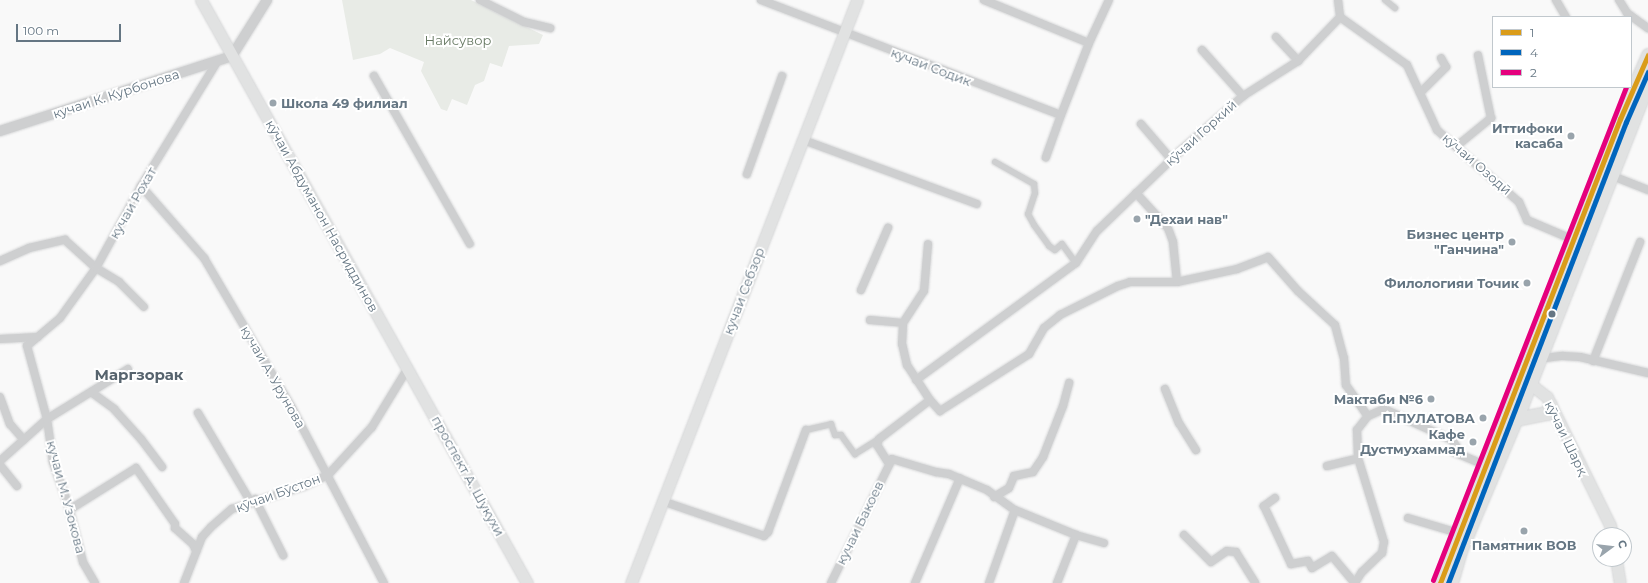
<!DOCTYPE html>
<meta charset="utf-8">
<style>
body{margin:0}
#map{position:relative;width:1648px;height:583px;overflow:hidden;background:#f9f9f9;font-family:Montserrat,sans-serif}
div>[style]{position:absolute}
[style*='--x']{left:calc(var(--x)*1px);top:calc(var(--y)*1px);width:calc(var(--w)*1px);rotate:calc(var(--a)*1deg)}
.green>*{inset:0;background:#e8ebe6}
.roads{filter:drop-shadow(0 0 1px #d5d6d7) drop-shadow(0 0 1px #d5d6d7)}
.pedestrian>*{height:6px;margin:-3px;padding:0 3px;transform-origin:3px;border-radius:3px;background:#cecfd0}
.minor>*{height:8px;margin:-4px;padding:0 4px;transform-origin:4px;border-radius:4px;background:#cecfd0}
.tertiary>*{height:10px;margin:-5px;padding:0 5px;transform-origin:5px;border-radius:5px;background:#cecfd0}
.secondary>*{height:11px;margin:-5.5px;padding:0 5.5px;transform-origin:5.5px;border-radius:5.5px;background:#e1e2e2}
.primary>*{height:13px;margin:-6.5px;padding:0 6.5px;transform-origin:6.5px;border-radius:6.5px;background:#e1e2e2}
.bus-1>*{height:5px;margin:-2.5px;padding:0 2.5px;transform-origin:2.5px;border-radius:2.5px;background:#da9c1a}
.bus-2>*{height:5px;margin:-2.5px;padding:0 2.5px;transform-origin:2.5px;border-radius:2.5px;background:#0065bd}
.bus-3>*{height:5px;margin:-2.5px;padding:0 2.5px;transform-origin:2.5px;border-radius:2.5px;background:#e5007d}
.dots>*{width:11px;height:11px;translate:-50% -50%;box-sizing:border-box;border:2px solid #fff;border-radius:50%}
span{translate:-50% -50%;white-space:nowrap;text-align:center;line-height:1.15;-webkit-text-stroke:4px #fff;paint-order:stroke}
.park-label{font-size:13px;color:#687a64}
.street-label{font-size:13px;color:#657683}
.poi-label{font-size:13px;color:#657683;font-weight:700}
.left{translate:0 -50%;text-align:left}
.right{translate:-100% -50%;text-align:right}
.quarter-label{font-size:15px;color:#57646e;font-weight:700}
.legend{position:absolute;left:1492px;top:16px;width:140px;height:72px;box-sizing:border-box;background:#fff;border:1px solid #c1c8cd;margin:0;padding:5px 7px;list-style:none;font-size:12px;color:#657683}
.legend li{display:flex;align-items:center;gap:8px;height:20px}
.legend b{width:20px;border:1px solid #c1c8cd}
.north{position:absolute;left:1592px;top:527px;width:40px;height:40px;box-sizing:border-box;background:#fff;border:1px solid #c1c8cd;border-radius:50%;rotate:75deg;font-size:11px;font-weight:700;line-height:16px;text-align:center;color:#657683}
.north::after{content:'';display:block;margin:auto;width:14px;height:18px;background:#99a4ac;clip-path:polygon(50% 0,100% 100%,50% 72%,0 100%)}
.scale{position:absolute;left:16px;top:24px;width:105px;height:18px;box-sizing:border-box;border:2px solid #657683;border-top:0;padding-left:5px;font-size:12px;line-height:14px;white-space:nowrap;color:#657683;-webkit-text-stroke:3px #fff;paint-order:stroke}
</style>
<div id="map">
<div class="green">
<div style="clip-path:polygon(342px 0,471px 0,543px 35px,539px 44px,509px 46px,502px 67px,490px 63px,484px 81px,475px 85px,467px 105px,452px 99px,447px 111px,441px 109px,421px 71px,424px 62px,390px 48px,380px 54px,353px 60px)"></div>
</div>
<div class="roads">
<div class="pedestrian">
<div style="--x:1385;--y:0;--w:13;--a:39"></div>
<div style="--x:995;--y:162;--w:45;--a:29.4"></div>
<div style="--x:1034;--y:184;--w:9;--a:84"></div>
<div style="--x:1035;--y:193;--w:22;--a:108"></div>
<div style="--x:1028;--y:214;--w:13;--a:61"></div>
<div style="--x:1034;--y:225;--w:26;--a:54"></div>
<div style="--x:1049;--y:246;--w:7;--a:34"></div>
<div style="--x:1055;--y:250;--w:9;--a:-41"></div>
<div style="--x:1062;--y:244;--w:24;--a:54"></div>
<div style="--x:806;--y:430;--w:26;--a:-13"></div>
<div style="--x:831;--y:424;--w:12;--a:70"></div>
<div style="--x:835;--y:435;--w:6;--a:0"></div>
<div style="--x:841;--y:435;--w:24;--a:54"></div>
<div style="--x:855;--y:454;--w:28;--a:-32"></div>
</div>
<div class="minor">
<div style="--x:480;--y:0;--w:49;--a:26.6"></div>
<div style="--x:524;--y:22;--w:27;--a:13"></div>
<div style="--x:761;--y:0;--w:321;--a:21"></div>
<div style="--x:1061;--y:115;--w:45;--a:109.7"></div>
<div style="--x:984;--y:0;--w:113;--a:22.3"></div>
<div style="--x:1338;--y:0;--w:17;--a:83"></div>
<div style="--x:1340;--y:17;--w:82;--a:35.6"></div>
<div style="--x:1407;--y:65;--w:72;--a:65.2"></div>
<div style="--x:1437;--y:130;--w:109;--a:41.3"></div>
<div style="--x:1519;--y:202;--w:20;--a:66"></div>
<div style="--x:1527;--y:220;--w:51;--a:23.1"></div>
<div style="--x:1556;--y:0;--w:20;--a:60"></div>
<div style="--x:1619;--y:0;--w:15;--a:58"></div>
<div style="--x:1627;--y:13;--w:26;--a:36"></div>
<div style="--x:1276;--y:37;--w:33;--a:47"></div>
<div style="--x:1202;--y:50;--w:62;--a:48.3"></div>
<div style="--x:374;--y:76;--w:193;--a:60.3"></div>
<div style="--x:1420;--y:93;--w:37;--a:-45"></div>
<div style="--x:1446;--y:67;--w:10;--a:-119"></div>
<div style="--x:1061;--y:115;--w:77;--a:-68.7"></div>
<div style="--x:1089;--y:43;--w:47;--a:-65.1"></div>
<div style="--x:1141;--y:124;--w:46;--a:49.4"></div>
<div style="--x:803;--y:140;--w:185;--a:20.2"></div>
<div style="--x:1458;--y:145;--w:43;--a:-39.3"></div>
<div style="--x:1491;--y:118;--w:64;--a:-101.7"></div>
<div style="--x:747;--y:174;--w:104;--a:-70.3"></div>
<div style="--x:1610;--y:175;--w:41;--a:21.5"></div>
<div style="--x:141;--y:186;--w:96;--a:48.8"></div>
<div style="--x:204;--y:258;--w:174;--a:59.6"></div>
<div style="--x:292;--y:408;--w:198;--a:62.3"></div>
<div style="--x:1136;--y:193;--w:47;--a:47.6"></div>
<div style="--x:1168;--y:228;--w:15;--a:70"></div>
<div style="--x:1173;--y:242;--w:40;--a:84.3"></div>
<div style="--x:0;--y:261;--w:32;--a:-24"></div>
<div style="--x:29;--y:248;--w:37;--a:-13"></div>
<div style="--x:65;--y:240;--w:42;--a:42.1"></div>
<div style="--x:96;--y:268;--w:27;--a:31"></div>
<div style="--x:119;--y:282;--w:35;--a:45"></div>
<div style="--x:861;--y:290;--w:68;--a:-66.5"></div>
<div style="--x:870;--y:320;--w:33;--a:5"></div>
<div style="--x:0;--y:339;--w:38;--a:-3"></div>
<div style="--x:1537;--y:359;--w:26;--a:-7"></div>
<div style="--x:1563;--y:356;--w:17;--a:3"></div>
<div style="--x:1580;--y:357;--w:70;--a:13.2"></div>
<div style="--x:1593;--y:361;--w:128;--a:-68.4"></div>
<div style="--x:916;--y:380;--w:198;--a:-36.2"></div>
<div style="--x:1076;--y:263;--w:38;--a:-57"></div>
<div style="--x:1097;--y:231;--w:115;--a:-43.9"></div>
<div style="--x:1180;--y:151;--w:84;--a:-41.1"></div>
<div style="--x:1243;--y:96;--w:65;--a:-32.5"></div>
<div style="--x:1298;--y:61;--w:61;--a:-46.3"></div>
<div style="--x:1165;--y:389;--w:37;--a:68"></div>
<div style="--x:1179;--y:423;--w:32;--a:58"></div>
<div style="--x:91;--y:392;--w:29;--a:36"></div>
<div style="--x:114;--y:409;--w:40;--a:48"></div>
<div style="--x:141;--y:439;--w:35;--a:53"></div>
<div style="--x:0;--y:397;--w:29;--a:70"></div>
<div style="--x:10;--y:424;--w:21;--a:49"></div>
<div style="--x:930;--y:400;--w:15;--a:48"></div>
<div style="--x:940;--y:411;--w:106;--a:-32.6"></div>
<div style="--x:1029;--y:354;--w:30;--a:-60"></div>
<div style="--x:1044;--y:328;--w:21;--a:-39"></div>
<div style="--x:1060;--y:315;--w:65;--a:-26.6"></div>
<div style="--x:1118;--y:286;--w:13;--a:-18"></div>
<div style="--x:1130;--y:282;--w:47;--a:0"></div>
<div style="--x:1177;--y:282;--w:61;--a:-12.2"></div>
<div style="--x:1237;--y:269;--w:33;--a:-21"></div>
<div style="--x:1268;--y:257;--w:45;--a:48.6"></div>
<div style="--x:1298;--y:291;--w:50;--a:42.6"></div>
<div style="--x:1335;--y:325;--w:34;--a:75"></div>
<div style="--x:1344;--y:358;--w:27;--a:86"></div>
<div style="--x:1346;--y:385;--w:38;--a:55"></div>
<div style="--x:1368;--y:416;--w:17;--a:-24"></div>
<div style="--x:1384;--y:409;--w:75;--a:24.5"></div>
<div style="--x:1452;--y:440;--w:7;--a:56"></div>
<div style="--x:1456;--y:446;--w:6;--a:108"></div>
<div style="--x:1454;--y:452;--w:34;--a:23"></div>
<div style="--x:198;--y:413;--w:102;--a:59.4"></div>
<div style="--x:0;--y:461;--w:63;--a:-41.8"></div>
<div style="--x:47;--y:419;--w:95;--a:-31.7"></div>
<div style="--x:889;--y:464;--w:22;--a:-122"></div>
<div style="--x:877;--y:445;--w:6;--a:-72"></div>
<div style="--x:879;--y:439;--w:64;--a:-37.4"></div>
<div style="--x:930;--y:400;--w:42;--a:-123.3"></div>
<div style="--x:907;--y:365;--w:22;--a:-103"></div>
<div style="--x:902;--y:344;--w:21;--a:-87"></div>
<div style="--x:903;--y:323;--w:38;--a:-57"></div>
<div style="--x:924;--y:291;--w:47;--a:-85.1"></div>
<div style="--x:0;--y:465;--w:27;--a:51"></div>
<div style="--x:1327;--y:466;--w:32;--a:-14"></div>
<div style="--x:994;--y:497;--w:17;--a:-31"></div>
<div style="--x:1009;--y:488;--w:13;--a:-67"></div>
<div style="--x:1014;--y:476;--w:19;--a:-12"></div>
<div style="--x:1033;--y:472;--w:18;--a:-56"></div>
<div style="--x:1043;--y:457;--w:55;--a:-68.6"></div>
<div style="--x:1063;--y:406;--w:24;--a:-75"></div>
<div style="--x:1275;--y:498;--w:14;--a:144"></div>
<div style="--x:1264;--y:506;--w:64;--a:65"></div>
<div style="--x:1291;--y:564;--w:17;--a:-10"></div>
<div style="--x:1308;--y:561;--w:8;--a:60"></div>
<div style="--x:1312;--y:568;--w:23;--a:-31"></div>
<div style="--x:1332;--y:556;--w:35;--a:50"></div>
<div style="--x:255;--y:499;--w:63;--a:63.4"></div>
<div style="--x:662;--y:501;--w:108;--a:18.9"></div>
<div style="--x:764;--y:536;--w:6;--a:-45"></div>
<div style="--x:768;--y:532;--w:109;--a:-69.6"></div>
<div style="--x:69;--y:510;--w:79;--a:-32.1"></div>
<div style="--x:136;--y:468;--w:68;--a:55.1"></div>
<div style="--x:175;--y:524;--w:4;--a:90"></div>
<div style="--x:175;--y:528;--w:24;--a:42"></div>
<div style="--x:193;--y:544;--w:8;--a:67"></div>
<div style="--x:1408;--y:518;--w:52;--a:16.7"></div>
<div style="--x:1184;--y:535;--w:38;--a:45"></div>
<div style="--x:1211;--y:562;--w:19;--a:-35"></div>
<div style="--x:1227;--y:551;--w:9;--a:6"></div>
<div style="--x:1236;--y:552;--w:36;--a:58"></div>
<div style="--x:95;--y:583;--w:24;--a:-120"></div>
<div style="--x:83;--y:562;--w:60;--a:-104.5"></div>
<div style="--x:68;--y:504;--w:45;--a:-109.7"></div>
<div style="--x:53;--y:462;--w:43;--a:-97.9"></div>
<div style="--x:47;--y:419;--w:76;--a:-105.3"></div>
<div style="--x:27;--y:346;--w:43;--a:-40.3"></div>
<div style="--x:60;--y:318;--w:62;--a:-54.2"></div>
<div style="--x:96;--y:268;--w:94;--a:-61.2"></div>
<div style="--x:141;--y:186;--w:145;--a:-58.5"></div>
<div style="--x:184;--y:583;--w:49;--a:-68.6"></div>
<div style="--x:202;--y:537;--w:13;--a:-48"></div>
<div style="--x:211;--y:527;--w:28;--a:-41"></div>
<div style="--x:232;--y:509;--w:76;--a:-17.7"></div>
<div style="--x:304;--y:486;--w:26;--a:-25"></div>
<div style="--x:328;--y:475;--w:65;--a:-47.5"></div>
<div style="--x:372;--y:427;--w:69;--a:-58.6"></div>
<div style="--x:831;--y:583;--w:138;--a:-63.8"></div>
<div style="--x:892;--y:459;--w:46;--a:16.5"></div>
<div style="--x:936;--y:472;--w:13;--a:9"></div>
<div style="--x:949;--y:474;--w:41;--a:22.8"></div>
<div style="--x:987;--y:490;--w:34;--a:36"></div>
<div style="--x:1015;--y:510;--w:66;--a:22.3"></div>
<div style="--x:1076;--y:535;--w:29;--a:16"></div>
<div style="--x:915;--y:583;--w:114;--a:-66.8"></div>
<div style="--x:989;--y:583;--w:77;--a:-70.4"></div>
<div style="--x:1057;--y:583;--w:52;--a:-68.4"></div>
<div style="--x:1355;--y:583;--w:13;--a:-58"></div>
<div style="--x:1362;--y:572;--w:28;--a:-44"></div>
<div style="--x:1382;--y:553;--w:11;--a:-80"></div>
<div style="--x:1384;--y:542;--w:88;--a:-107.2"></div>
<div style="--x:1358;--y:458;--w:28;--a:-92"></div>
<div style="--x:1357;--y:430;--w:18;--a:-52"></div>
</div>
<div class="tertiary">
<div style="--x:0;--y:131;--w:244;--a:-17.9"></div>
<div style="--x:232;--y:56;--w:66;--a:-58"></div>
</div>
<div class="secondary">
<div style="--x:201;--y:0;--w:668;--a:60.79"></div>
<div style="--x:1524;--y:379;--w:29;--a:38"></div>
<div style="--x:1547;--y:397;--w:143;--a:63.8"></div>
<div style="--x:1610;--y:525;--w:10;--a:79"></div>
<div style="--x:1616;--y:559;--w:24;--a:81"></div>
<div style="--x:631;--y:583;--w:625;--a:-68.81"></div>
</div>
<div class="primary">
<div style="--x:1516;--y:419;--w:33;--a:-11"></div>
<div style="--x:1548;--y:413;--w:9;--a:-77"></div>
<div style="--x:1440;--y:583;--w:498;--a:-68.8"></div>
<div style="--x:1620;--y:119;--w:70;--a:-66.4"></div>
<div style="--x:1451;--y:583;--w:33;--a:-74"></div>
<div style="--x:1460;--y:551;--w:160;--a:-67.1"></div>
<div style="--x:1522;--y:404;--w:346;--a:-68.6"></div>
</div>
</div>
<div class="bus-1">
<div style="--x:1440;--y:583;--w:498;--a:-68.8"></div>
<div style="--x:1620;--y:119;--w:70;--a:-66.4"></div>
</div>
<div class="bus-2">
<div style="--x:1448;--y:583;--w:494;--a:-68.9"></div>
<div style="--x:1626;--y:122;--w:55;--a:-66.3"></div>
</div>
<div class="bus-3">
<div style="--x:1433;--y:580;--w:529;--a:-68.62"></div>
</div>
<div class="dots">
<div style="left:273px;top:103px;background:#99a4ac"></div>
<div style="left:1571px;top:136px;background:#99a4ac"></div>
<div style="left:1137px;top:219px;background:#99a4ac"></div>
<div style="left:1512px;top:242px;background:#99a4ac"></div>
<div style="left:1527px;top:283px;background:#99a4ac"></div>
<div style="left:1552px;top:314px;background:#657683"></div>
<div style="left:1431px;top:399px;background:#99a4ac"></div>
<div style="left:1483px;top:418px;background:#99a4ac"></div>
<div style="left:1473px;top:442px;background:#99a4ac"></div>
<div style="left:1524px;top:531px;background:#99a4ac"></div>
</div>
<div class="park-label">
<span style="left:458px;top:40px">Найсувор</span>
</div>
<div class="street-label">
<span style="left:931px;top:67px;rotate:21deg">кучаи Содик</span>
<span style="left:116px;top:94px;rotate:-18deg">кучаи К. Курбонова</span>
<span style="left:1201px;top:133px;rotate:-42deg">кӯчаи Горкий</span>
<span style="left:1477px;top:164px;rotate:41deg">кӯчаи Озодӣ</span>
<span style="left:133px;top:203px;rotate:-60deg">кучаи Рохат</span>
<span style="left:322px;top:216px;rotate:61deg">кӯчаи Абдуманон Насриддинов</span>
<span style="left:744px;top:291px;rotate:-69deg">кучаи Себзор</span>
<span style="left:273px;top:377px;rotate:60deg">кучаи А. Урунова</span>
<span style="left:1566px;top:438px;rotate:64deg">кӯчаи Шарқ</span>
<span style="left:468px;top:476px;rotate:61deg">проспект А. Шукухи</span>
<span style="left:278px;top:493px;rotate:-20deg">кӯчаи Бӯстон</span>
<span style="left:66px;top:497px;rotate:75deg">кучаи М. Узокова</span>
<span style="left:860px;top:523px;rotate:-64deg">кучаи Бакоев</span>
</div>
<div class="poi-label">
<span class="left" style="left:281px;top:103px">Школа 49 филиал</span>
<span class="right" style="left:1563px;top:136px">Иттифоки<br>касаба</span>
<span class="left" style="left:1145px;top:219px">"Дехаи нав"</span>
<span class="right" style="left:1504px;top:242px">Бизнес центр<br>"Ганчина"</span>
<span class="right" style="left:1519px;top:283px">Филологияи Точик</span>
<span class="right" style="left:1423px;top:399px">Мактаби №6</span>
<span class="right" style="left:1475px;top:418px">П.ПУЛАТОВА</span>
<span class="right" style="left:1465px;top:442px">Кафе<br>Дустмухаммад</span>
<span style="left:1524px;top:545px">Памятник ВОВ</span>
</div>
<div class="quarter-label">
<span style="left:139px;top:375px">Маргзорак</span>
</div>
<ul class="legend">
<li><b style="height:5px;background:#da9c1a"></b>1</li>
<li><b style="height:5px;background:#0065bd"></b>4</li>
<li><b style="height:5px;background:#e5007d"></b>2</li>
</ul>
<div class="north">С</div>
<div class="scale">100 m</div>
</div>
